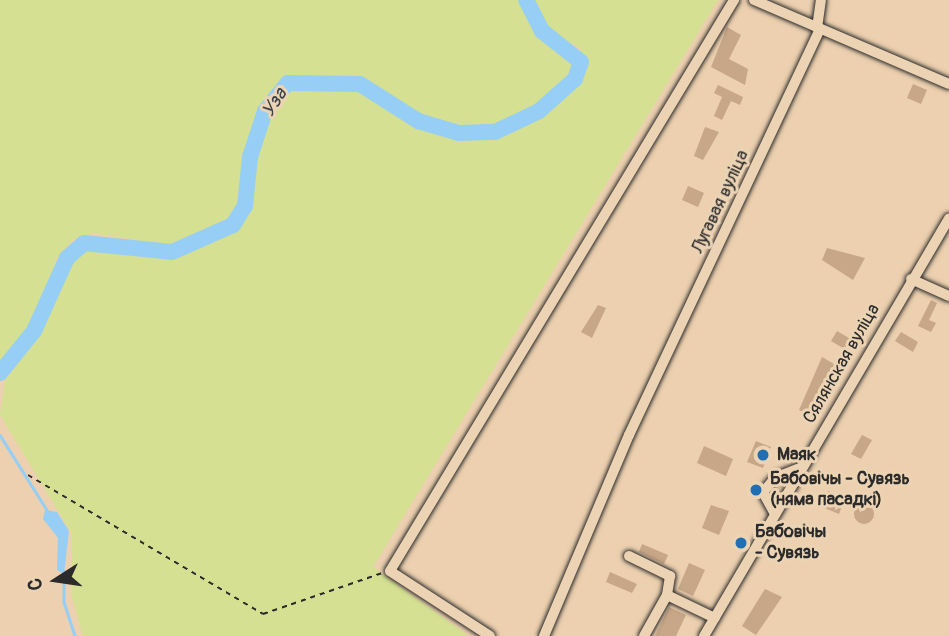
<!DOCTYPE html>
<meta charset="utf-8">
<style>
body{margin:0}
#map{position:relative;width:949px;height:636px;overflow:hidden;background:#ecd0af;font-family:Pangolin,sans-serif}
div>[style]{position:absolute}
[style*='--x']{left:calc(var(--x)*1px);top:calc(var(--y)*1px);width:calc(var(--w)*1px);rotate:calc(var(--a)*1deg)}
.green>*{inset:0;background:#d5e093}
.water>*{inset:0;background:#96cef5}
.stream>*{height:2.5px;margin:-1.25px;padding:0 1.25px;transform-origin:1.25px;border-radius:1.25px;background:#96cef5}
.river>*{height:16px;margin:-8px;padding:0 8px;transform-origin:8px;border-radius:8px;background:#96cef5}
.building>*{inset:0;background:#c8a688}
.round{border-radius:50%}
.path>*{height:2px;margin-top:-1px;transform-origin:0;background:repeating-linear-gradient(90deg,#2b2b2b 0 5px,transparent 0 10px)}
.roads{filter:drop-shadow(0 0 2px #2b2b2b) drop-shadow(0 0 2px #2b2b2b)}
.minor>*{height:10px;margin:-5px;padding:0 5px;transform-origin:5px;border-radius:5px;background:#ebd3b3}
.dots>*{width:19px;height:19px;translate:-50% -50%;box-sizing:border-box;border:4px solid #ebd3b3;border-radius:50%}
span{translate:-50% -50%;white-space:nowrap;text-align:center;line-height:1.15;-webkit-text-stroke:6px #ebd3b3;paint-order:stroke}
.street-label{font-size:18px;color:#2b2b2b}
.poi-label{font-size:18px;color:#2b2b2b;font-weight:700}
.left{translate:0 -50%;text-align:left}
.water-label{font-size:19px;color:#3b4349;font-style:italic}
.north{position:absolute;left:21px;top:545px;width:70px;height:70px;-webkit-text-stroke:5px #ebd3b3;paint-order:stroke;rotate:258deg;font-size:19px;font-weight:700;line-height:28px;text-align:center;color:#2b2b2b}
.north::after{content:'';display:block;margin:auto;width:24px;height:32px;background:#2b2b2b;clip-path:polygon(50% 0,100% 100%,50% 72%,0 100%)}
</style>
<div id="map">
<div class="green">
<div style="clip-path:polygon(0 0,520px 0,540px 37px,570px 55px,574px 66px,566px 81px,530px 110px,485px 129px,432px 122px,350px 78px,283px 80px,261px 107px,247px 147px,242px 198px,225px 225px,173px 246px,93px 233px,73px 240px,57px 258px,34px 321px,0 364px)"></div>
<div style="clip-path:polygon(532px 0,718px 0,373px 567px,469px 636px,83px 636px,71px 594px,72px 534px,0 415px,5px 380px,46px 322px,72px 259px,99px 246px,170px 258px,226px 236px,250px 207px,256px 154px,273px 106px,299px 85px,360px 88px,403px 118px,449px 137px,512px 133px,571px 91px,586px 70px,580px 49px,546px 27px)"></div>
</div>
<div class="water">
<div style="clip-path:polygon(45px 510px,57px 512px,69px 531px,64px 574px,57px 570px,58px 538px,43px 519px)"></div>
</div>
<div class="stream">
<div style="--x:0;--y:435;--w:89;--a:57.9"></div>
<div style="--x:64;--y:571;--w:31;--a:90"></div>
<div style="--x:64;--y:602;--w:36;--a:72"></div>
</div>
<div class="river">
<div style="--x:0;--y:373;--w:54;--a:-51"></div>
<div style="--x:34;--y:331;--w:80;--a:-65.7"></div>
<div style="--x:67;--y:258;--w:23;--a:-41"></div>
<div style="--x:84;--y:243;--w:88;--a:5.8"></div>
<div style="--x:172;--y:252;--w:67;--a:-23.9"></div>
<div style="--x:233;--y:225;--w:22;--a:-58"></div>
<div style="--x:245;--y:206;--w:49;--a:-84.2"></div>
<div style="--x:250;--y:157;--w:48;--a:-71.9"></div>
<div style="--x:265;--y:111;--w:36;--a:-51"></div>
<div style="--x:288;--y:83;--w:72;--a:0.8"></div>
<div style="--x:360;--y:84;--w:69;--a:32.5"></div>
<div style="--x:418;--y:121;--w:43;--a:16.3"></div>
<div style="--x:459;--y:133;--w:36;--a:-2"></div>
<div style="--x:495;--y:132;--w:49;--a:-25.5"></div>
<div style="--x:539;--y:111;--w:48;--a:-41.6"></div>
<div style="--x:575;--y:79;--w:18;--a:-71"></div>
<div style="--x:581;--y:62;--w:50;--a:-141.5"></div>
<div style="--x:542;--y:31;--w:35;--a:-117"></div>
</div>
<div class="building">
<div style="clip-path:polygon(727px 27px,741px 35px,729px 59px,748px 69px,745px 85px,711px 67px)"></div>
<div style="clip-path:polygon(913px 84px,927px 90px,921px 104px,907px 98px)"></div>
<div style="clip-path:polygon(718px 85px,743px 97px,740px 105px,731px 101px,722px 120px,714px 116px,722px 97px,714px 93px)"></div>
<div style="clip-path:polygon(705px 127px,719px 132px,703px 160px,694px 156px)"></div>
<div style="clip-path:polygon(688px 186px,704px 193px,698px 207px,682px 200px)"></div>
<div style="clip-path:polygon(827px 248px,865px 258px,853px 280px,822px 260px)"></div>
<div style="clip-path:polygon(931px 300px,937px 303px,929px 320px,936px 323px,931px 332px,918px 326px)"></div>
<div style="clip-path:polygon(598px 305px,606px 308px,592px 338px,581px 332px)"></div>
<div style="clip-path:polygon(837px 331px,854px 341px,848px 351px,831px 341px)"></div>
<div style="clip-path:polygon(901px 332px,918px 342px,913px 352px,895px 341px)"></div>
<div style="clip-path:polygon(822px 357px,839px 367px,810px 416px,799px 410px)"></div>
<div style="clip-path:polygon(862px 435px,872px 440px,861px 459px,851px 454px)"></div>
<div style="clip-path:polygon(756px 441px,771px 447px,763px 468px,747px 462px)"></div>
<div style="clip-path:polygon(704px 446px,733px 459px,726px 476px,697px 463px)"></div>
<div style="clip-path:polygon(828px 491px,845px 498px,839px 514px,822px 507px)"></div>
<div class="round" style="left:854px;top:504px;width:20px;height:20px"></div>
<div style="clip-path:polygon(711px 505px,729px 511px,719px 535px,702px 528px)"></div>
<div style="clip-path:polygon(642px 544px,668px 555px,664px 564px,639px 552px)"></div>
<div style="clip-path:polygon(689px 563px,705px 570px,693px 596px,678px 589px)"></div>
<div style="clip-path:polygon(610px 572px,637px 584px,632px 593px,606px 582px)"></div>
<div style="clip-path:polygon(765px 589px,782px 597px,756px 635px,742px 626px)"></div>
<div style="clip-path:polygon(669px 607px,686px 615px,676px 636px,655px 636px)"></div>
</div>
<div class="path">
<div style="--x:28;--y:475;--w:273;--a:30.6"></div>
<div style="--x:263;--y:614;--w:126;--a:-19"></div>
</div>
<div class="roads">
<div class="minor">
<div style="--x:754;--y:0;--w:212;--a:23.3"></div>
<div style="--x:817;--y:28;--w:28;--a:-82"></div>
<div style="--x:911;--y:279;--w:42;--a:24.1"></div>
<div style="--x:775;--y:514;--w:25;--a:-119"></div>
<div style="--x:763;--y:492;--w:18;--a:-49"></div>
<div style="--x:775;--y:478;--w:29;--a:-22"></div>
<div style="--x:629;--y:556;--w:46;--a:26"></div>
<div style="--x:670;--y:576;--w:19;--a:99"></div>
<div style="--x:667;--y:595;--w:53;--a:25.6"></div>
<div style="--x:490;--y:636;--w:119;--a:-147"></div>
<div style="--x:390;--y:571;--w:667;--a:-58.93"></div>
<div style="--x:544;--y:636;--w:218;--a:-67.1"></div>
<div style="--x:629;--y:435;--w:449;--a:-64.8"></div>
<div style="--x:644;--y:636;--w:47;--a:-60.7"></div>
<div style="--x:704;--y:636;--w:484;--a:-59.6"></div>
</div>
</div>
<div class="dots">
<div style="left:763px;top:455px;background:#1f6fb2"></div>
<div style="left:756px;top:490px;background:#1f6fb2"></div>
<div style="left:741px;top:543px;background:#1f6fb2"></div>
</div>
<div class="street-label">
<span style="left:721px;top:202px;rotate:-65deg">Лугавая вуліца</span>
<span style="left:842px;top:364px;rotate:-60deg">Сялянская вуліца</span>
</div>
<div class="poi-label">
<span class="left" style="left:777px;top:455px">Маяк</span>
<span class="left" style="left:770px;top:490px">Бабовічы - Сувязь<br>(няма пасадкі)</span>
<span class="left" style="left:755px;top:543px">Бабовічы<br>- Сувязь</span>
</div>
<div class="water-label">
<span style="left:275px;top:103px;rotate:-57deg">Уза</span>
</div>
<div class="north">С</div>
</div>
